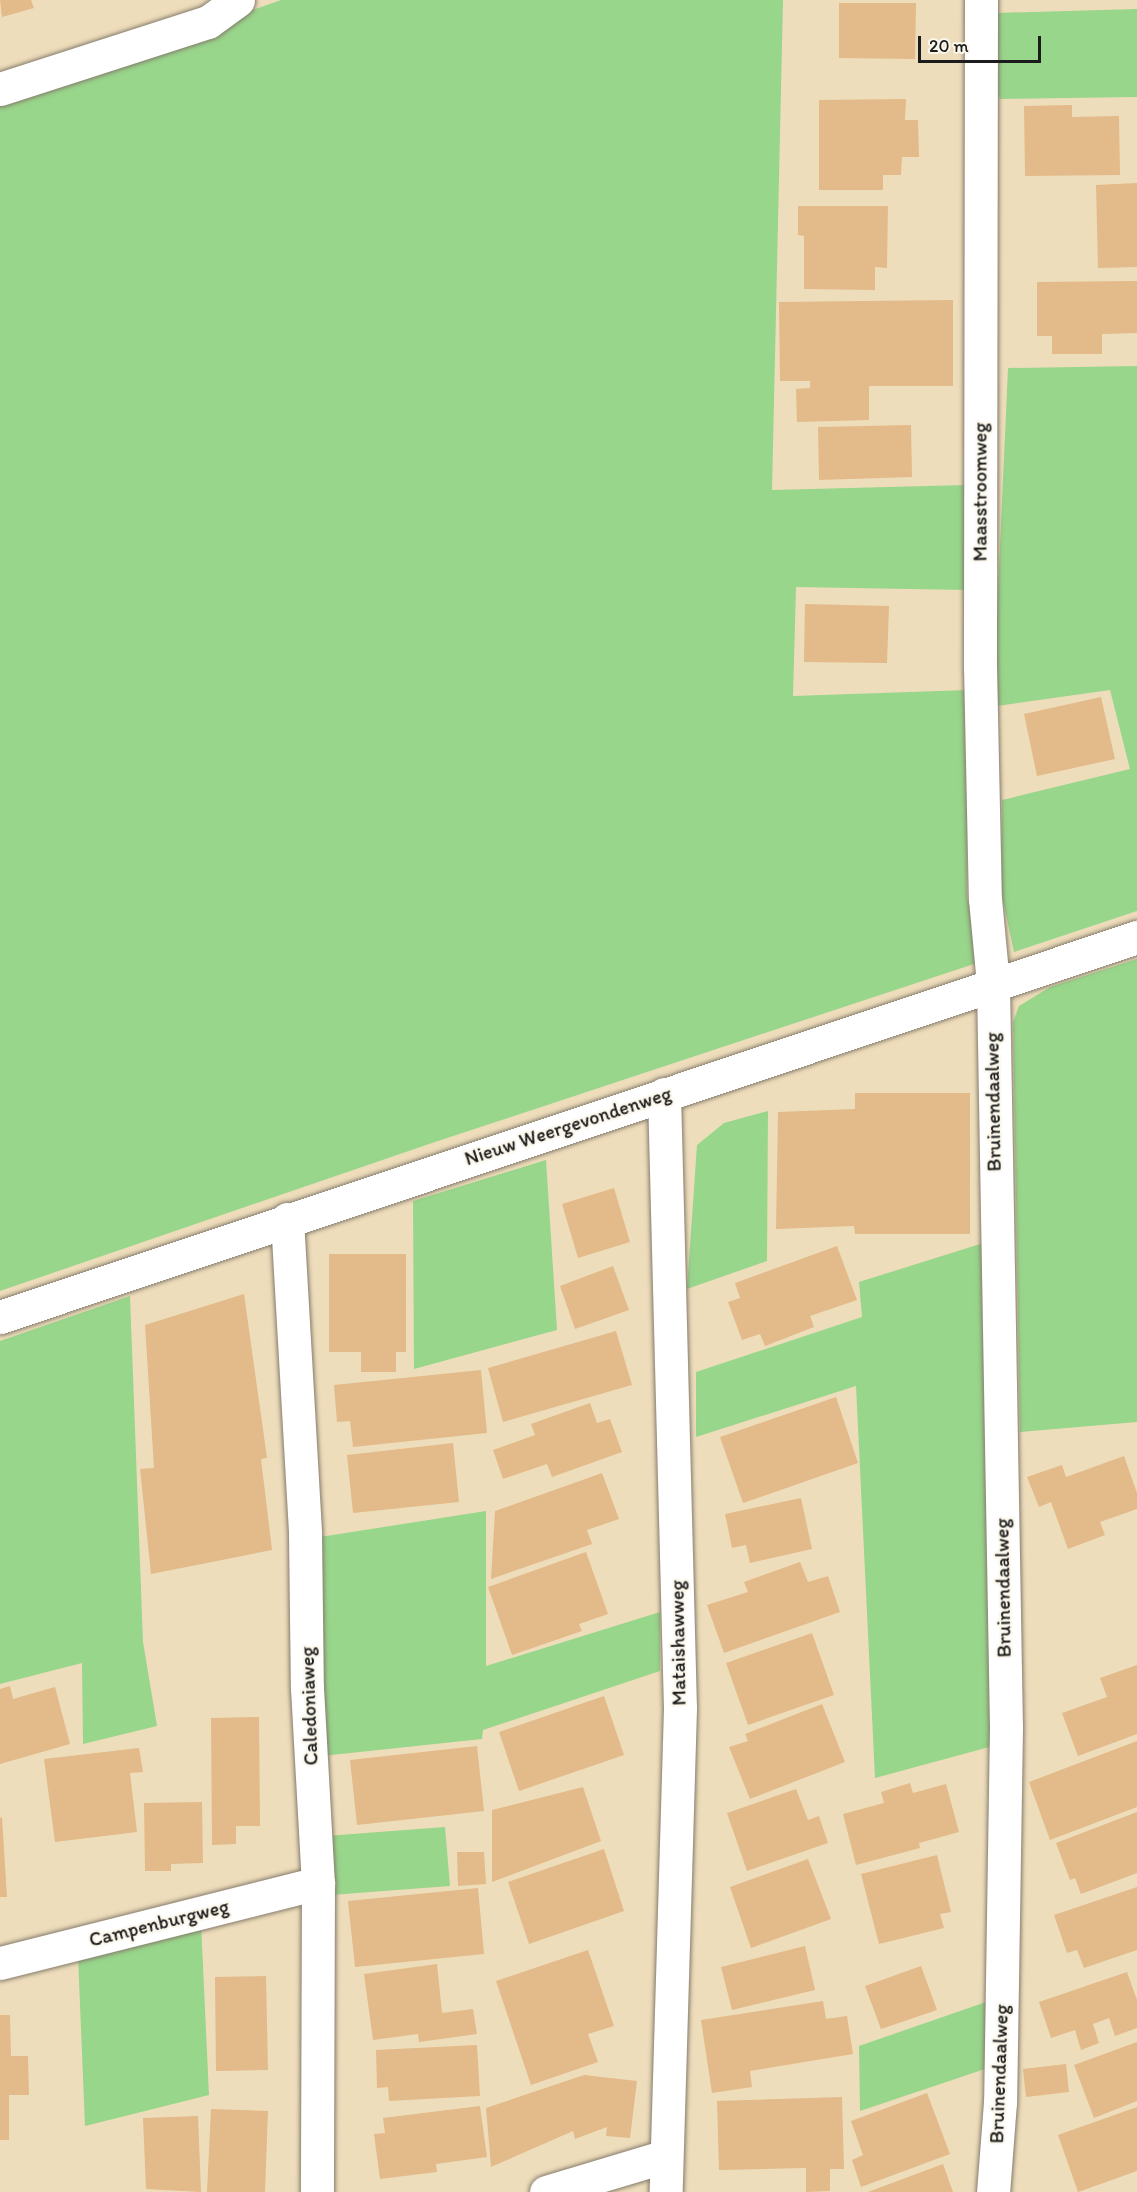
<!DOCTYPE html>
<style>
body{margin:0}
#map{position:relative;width:1137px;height:2192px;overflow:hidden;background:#edb;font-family:Itim,sans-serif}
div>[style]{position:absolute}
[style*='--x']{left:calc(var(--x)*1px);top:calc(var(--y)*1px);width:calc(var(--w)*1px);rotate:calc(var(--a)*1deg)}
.green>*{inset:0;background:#98d68b}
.building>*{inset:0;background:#e3ba89}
.roads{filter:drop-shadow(0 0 2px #857c6c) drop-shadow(0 0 2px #857c6c)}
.street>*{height:33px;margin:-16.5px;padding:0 16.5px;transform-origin:16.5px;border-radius:16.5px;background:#fff}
.secondary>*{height:33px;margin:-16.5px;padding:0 16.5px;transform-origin:16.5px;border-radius:16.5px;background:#fff}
span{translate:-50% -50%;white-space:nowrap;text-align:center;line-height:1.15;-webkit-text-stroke:4.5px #fbf7ec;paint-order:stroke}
.street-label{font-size:20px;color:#1c1c1c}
.scale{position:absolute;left:918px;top:36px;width:123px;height:27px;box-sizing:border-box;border:3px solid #1c1c1c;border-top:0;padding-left:8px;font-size:18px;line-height:21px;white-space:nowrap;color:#1c1c1c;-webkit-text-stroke:4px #fbf7ec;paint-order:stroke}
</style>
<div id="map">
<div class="green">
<div style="clip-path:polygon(281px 0,783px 0,772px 490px,966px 485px,966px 590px,796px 587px,793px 696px,968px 690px,967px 897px,983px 961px,432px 1143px,0 1291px,0 98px)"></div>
<div style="clip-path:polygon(1137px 9px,1137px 97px,1000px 99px,996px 87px,995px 13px)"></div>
<div style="clip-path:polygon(1137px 366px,1137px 911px,1014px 952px,1001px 891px,1002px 800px,1130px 769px,1110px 690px,997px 706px,997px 614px,1008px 368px)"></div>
<div style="clip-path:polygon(1137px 959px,1137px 1422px,1020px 1432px,1013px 1022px,1019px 1006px,1050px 987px)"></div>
<div style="clip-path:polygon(768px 1111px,767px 1261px,687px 1289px,697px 1145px,724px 1123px)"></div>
<div style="clip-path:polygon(546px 1160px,557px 1330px,414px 1369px,413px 1201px)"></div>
<div style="clip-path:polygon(993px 1240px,993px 1746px,875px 1778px,856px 1386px,696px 1437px,696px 1372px,862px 1317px,859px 1282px)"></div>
<div style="clip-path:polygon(130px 1296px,143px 1642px,157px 1726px,83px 1744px,82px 1663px,0 1684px,0 1341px)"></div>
<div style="clip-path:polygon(486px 1511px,486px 1666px,660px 1612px,660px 1671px,483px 1730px,482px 1739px,322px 1756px,320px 1537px)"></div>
<div style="clip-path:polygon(445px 1827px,450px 1886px,331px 1895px,326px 1836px)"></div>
<div style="clip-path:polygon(201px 1923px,209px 2095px,85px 2126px,78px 1956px)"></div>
<div style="clip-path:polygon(989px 2001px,988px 2068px,860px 2111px,859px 2046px)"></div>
</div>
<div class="building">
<div style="clip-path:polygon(0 0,31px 0,34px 8px,2px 17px)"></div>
<div style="clip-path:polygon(839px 3px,916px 3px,915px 59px,839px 58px)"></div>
<div style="clip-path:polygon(906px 99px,905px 120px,918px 120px,919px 157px,902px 157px,901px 175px,883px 175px,883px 190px,819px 190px,819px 100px)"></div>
<div style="clip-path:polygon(1072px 105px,1072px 117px,1119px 116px,1120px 175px,1025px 176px,1024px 106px)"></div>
<div style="clip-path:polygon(1137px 183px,1137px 267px,1098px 268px,1096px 185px)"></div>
<div style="clip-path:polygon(798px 206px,888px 206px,887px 268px,875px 267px,875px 290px,804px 289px,804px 236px,798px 235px)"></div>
<div style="clip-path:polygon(1137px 281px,1137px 333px,1102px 334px,1102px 354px,1052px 354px,1052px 336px,1037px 336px,1037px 282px)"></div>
<div style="clip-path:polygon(953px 300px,953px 386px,869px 386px,869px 420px,797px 422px,796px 389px,810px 388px,810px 381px,780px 381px,779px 302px)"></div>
<div style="clip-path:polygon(911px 425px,912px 477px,819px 480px,818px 427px)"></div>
<div style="clip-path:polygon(805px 604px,889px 606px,887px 663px,804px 662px)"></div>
<div style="clip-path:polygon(1101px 697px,1115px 759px,1037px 776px,1024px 714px)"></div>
<div style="clip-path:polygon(855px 1093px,970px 1093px,970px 1234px,855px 1234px,854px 1226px,776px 1229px,778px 1112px,855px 1109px)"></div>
<div style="clip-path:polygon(614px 1188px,630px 1242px,578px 1258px,562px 1204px)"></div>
<div style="clip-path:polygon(837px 1246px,857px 1300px,810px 1316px,814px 1327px,765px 1346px,760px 1334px,742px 1340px,728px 1302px,740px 1298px,735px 1283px)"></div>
<div style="clip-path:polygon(329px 1254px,406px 1254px,406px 1352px,396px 1352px,396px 1372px,361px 1372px,361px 1352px,329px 1352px)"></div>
<div style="clip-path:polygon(613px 1266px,629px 1310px,575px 1329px,560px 1286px)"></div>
<div style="clip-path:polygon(244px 1294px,267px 1458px,261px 1459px,272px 1550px,151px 1574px,140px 1469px,154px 1468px,145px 1325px)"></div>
<div style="clip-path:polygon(616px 1331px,632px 1385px,503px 1422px,488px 1368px)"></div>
<div style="clip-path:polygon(481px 1370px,487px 1433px,353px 1447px,350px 1421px,337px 1422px,334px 1385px)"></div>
<div style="clip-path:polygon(836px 1397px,858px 1463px,743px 1503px,720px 1437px)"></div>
<div style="clip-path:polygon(590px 1403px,597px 1423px,610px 1419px,622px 1452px,552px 1477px,547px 1464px,503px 1479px,493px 1450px,535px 1435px,531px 1424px)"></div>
<div style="clip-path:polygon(453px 1443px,459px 1502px,353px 1513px,347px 1455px)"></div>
<div style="clip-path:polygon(1124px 1456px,1137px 1493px,1137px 1509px,1100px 1522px,1105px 1535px,1068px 1549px,1051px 1502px,1039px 1507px,1027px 1477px,1062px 1465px,1066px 1477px)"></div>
<div style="clip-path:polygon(602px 1473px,619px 1519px,587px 1530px,592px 1544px,491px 1579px,495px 1511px)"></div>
<div style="clip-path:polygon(801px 1498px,812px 1549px,750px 1563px,746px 1545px,732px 1548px,725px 1514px)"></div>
<div style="clip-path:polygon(586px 1552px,608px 1614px,579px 1624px,582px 1631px,512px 1655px,488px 1587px)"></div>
<div style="clip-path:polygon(800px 1562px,808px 1582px,828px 1576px,840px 1612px,724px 1653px,707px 1605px,748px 1592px,744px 1582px)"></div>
<div style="clip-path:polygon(812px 1633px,834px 1695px,748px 1725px,726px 1663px)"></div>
<div style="clip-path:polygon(1137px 1665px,1137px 1734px,1078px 1756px,1062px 1713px,1107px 1697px,1100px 1678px)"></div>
<div style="clip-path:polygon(10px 1686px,13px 1699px,55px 1687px,70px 1744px,0 1764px,0 1689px)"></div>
<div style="clip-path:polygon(604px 1696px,624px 1755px,519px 1791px,499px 1732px)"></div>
<div style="clip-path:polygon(822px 1704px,845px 1762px,750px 1799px,729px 1747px,748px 1741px,745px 1734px)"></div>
<div style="clip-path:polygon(259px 1717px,260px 1826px,236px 1826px,236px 1844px,212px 1845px,211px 1718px)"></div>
<div style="clip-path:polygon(1137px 1741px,1137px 1807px,1050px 1840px,1029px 1782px)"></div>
<div style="clip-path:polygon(477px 1746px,484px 1811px,357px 1825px,350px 1760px)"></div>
<div style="clip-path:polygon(139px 1748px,143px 1772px,130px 1773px,137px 1832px,55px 1842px,44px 1759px)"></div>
<div style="clip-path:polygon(910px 1783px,913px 1793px,946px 1784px,959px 1832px,919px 1843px,920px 1848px,856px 1865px,843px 1814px,884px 1803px,881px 1792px)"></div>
<div style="clip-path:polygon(583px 1787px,601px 1841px,492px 1882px,492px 1810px)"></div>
<div style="clip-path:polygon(796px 1789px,808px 1820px,819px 1816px,828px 1843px,747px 1871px,727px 1813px)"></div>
<div style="clip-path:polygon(202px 1802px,203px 1863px,171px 1864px,171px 1871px,145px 1871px,144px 1803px)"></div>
<div style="clip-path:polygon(1137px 1812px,1137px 1873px,1081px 1894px,1075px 1878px,1070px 1880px,1056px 1843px)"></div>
<div style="clip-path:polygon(2px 1817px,7px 1897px,0 1897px,0 1818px)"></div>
<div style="clip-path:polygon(604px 1849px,624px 1911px,529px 1944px,508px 1882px)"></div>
<div style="clip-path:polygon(457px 1852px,484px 1852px,486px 1884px,458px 1886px)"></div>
<div style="clip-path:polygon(937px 1855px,951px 1912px,940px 1914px,944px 1928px,879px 1944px,861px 1874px)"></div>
<div style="clip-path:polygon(808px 1859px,831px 1919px,751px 1948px,730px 1887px)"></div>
<div style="clip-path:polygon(1137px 1887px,1137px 1950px,1084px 1968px,1077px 1950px,1067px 1953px,1054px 1915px)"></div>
<div style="clip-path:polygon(478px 1888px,484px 1954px,355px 1967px,348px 1901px)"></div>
<div style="clip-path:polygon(805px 1946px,815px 1990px,732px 2010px,721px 1967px)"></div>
<div style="clip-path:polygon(588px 1950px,614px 2026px,588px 2034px,598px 2062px,531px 2085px,496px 1981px)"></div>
<div style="clip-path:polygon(437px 1964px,442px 2013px,473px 2009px,477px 2034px,419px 2042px,418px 2034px,373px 2040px,364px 1974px)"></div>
<div style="clip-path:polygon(921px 1966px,937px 2010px,881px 2029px,865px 1986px)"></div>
<div style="clip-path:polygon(1127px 1972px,1137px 2000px,1137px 2028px,1115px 2036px,1109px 2018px,1093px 2024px,1099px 2043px,1081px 2050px,1075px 2030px,1051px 2038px,1039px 2002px)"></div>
<div style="clip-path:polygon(266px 1976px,268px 2070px,216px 2071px,215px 1977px)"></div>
<div style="clip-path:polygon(823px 2001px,826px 2019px,847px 2016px,853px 2054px,750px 2071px,752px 2087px,712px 2093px,701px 2020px)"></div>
<div style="clip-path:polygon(0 2015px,10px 2015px,11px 2056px,28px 2056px,29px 2095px,9px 2095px,9px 2140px,0 2140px)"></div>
<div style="clip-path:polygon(1137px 2042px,1137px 2101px,1094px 2118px,1074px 2065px)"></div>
<div style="clip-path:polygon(477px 2045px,480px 2096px,389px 2101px,388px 2087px,377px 2088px,376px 2050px)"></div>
<div style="clip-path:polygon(1066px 2064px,1069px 2092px,1026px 2097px,1023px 2069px)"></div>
<div style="clip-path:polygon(584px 2075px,637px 2081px,630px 2138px,606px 2136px,607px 2127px,575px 2139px,573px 2131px,491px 2167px,486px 2108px)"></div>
<div style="clip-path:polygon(927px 2093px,950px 2154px,861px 2187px,852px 2160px,863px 2155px,851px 2121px)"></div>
<div style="clip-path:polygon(842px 2097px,844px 2169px,830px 2169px,830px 2191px,806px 2192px,806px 2168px,719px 2170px,717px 2101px)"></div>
<div style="clip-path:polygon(480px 2106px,487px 2157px,436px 2164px,437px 2172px,380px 2179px,374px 2134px,385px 2133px,383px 2118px)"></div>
<div style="clip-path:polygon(1137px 2107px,1137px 2171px,1078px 2192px,1058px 2135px)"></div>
<div style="clip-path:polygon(211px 2109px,268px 2111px,265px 2192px,207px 2192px)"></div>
<div style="clip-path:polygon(198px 2116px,201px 2192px,146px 2189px,143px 2118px)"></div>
<div style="clip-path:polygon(943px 2164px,953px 2192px,868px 2192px)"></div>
</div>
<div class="roads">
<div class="street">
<div style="--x:981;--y:0;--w:666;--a:90.09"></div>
<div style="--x:980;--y:666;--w:233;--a:88.8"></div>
<div style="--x:985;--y:899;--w:85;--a:84.6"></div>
<div style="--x:993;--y:984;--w:743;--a:89"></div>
<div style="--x:1006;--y:1727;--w:375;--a:90.9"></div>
<div style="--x:1000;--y:2102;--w:90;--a:94.4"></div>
<div style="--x:0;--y:89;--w:219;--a:-17.9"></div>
<div style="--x:208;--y:22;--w:37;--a:-36"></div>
<div style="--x:664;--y:1094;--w:614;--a:88.51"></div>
<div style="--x:680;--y:1708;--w:484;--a:91.7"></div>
<div style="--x:287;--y:1219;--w:315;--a:86.7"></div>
<div style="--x:305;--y:1533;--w:155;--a:89.3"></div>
<div style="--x:307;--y:1688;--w:195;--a:86.8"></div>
<div style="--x:318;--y:1883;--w:309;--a:90.2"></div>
<div style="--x:0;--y:1963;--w:328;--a:-14.1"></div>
<div style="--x:546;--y:2192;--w:125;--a:-16.7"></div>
</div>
<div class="secondary">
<div style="--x:0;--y:1317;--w:1199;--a:-18.48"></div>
</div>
</div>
<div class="street-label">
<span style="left:980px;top:492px;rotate:-90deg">Maasstroomweg</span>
<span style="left:993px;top:1102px;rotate:-91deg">Bruinendaalweg</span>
<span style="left:568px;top:1126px;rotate:-18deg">Nieuw Weergevondenweg</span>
<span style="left:1003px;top:1588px;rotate:-91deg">Bruinendaalweg</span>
<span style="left:678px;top:1643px;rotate:-91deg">Mataishawweg</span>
<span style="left:309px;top:1706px;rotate:-92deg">Caledoniaweg</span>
<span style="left:159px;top:1923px;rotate:-14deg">Campenburgweg</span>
<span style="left:999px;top:2074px;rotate:-88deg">Bruinendaalweg</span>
</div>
<div class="scale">20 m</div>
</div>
